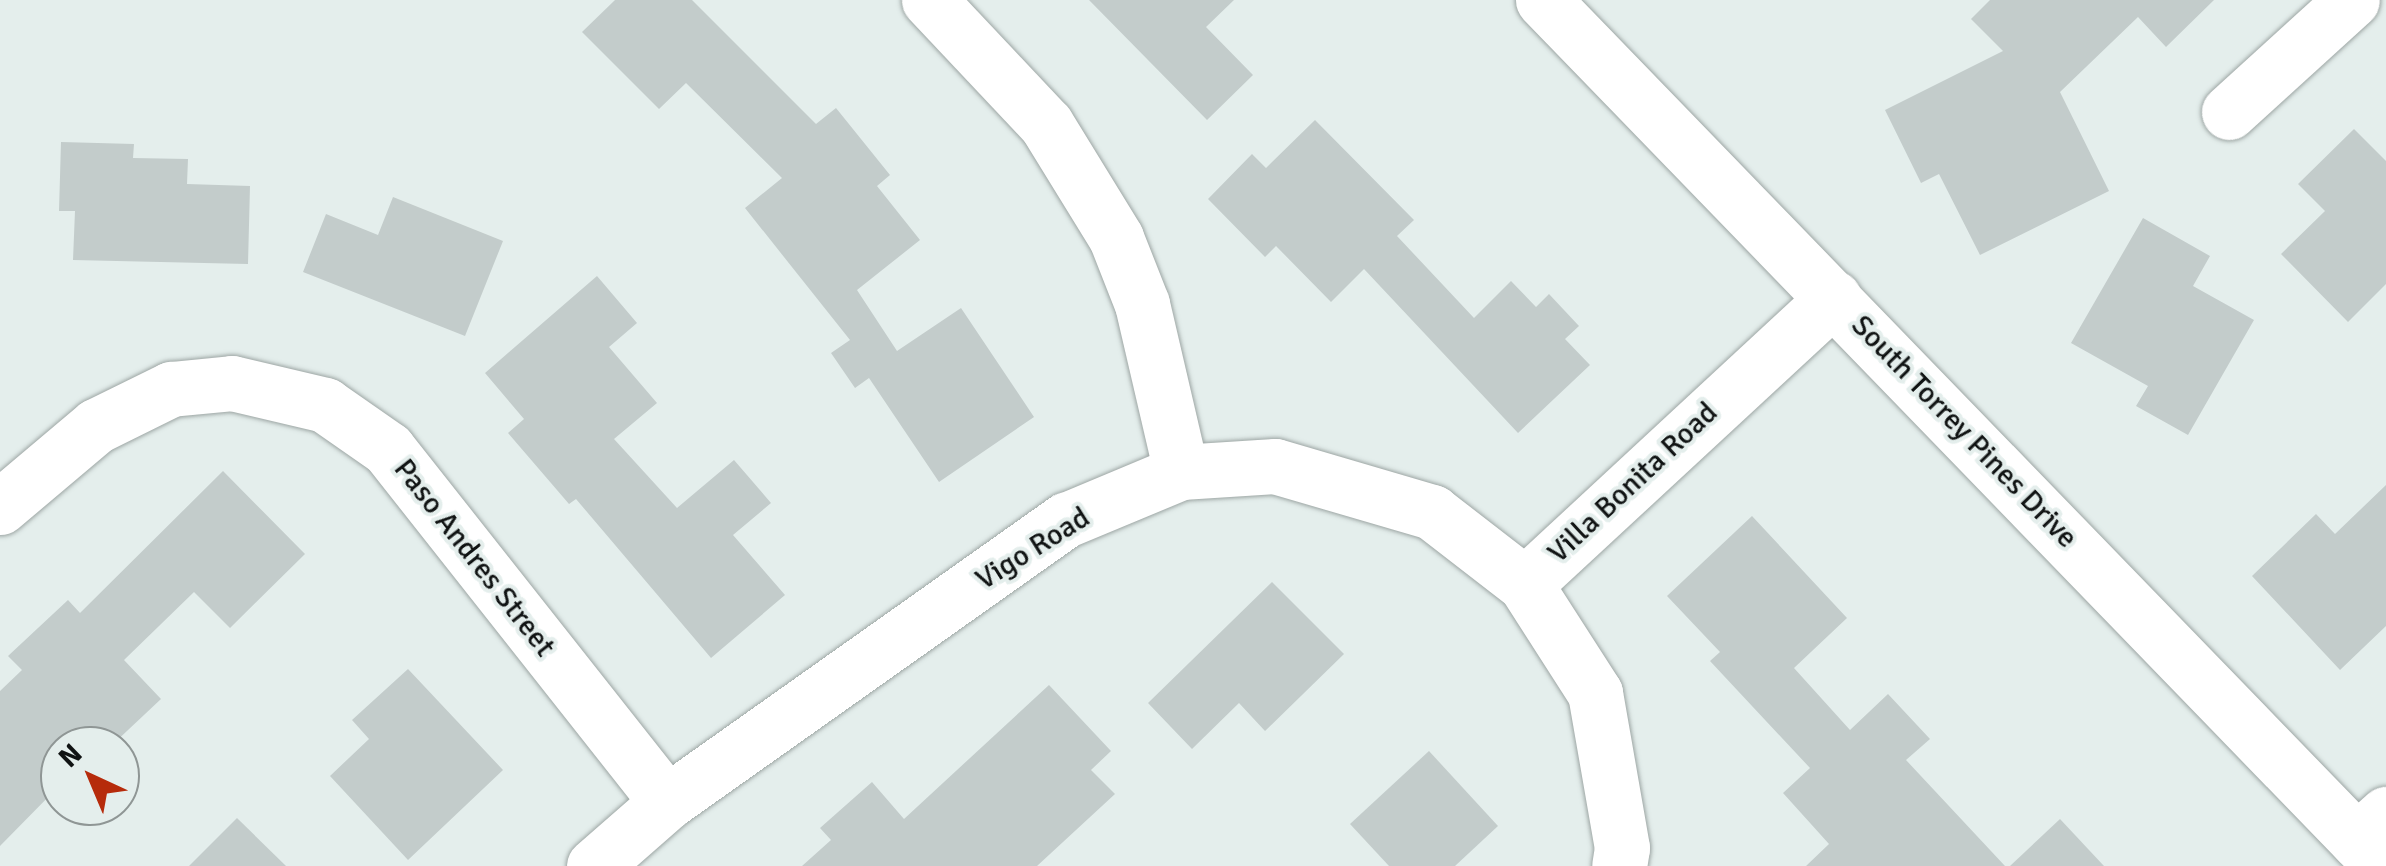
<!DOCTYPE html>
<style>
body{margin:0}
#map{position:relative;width:2386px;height:866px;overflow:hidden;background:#e4eeec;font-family:Signika,sans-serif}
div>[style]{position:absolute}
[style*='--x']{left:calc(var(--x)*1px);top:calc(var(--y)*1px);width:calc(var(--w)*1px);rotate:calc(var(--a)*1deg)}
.building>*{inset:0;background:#c3cccb}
.roads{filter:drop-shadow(0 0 2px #9da6a4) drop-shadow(0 0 2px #9da6a4)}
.minor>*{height:55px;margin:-27.5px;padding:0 27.5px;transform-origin:27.5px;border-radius:27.5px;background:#fff}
.secondary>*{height:55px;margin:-27.5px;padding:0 27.5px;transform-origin:27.5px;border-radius:27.5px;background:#fff}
span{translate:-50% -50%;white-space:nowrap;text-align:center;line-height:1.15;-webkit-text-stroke:8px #e4eeec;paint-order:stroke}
.street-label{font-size:30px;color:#101313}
.north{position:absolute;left:40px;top:726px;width:100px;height:100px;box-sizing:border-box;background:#e4eeec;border:2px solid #8f9695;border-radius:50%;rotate:316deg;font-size:28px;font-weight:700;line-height:40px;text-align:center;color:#101313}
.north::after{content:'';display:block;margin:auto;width:35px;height:45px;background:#b62b0b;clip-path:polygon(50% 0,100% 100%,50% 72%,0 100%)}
</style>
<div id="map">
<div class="building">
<div style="clip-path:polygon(615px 0,692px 0,816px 124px,836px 108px,890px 175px,877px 186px,920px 240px,857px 290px,897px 351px,961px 308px,1034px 417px,939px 482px,869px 378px,855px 388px,831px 353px,850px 340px,745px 208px,782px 178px,686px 83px,659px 109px,582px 32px)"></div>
<div style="clip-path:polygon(1089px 0,1234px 0,1206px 27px,1253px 75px,1207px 120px)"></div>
<div style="clip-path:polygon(1990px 0,2214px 0,2166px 47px,2138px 17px,2060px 92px,2109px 191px,1980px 255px,1939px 174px,1921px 183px,1885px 110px,2003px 51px,1971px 19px)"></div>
<div style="clip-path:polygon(1315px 120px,1414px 220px,1397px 236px,1474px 318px,1511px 281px,1536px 307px,1549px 294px,1579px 326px,1565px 339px,1590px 365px,1518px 433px,1364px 269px,1331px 302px,1276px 246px,1265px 257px,1208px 199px,1252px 154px,1266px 168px)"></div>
<div style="clip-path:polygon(2354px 129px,2386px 161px,2386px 284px,2348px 322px,2281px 254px,2325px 211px,2298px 184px)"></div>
<div style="clip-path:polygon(61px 142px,134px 144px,133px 158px,188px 159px,187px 184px,250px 186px,248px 264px,73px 260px,75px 211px,59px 211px)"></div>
<div style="clip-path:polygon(393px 197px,503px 241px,465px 336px,303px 272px,326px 214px,378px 235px)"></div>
<div style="clip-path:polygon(2143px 218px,2210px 256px,2193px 286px,2254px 320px,2188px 435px,2136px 406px,2148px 386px,2071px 343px)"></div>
<div style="clip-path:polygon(597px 276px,637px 323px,609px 347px,657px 403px,614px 439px,677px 508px,734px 460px,771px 503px,733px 535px,785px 595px,711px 658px,576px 499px,569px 504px,508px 433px,524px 419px,485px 373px)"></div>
<div style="clip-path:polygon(223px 471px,305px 554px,230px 628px,194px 592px,124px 660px,161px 699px,111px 746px,60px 746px,60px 785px,0 846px,0 691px,22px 670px,8px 656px,68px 600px,80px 613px)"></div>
<div style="clip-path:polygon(2386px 485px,2386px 626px,2340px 670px,2252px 576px,2316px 514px,2335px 534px)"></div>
<div style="clip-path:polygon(1752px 516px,1847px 618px,1794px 668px,1850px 730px,1888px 694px,1930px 739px,1906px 760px,2005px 866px,1806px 866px,1829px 844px,1783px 793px,1810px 768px,1710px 661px,1720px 652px,1667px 596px)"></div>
<div style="clip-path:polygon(1272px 582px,1344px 654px,1265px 731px,1239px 703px,1192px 749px,1148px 703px)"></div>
<div style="clip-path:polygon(408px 669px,503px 770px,408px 860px,330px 776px,369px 739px,352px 720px)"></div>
<div style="clip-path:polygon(1049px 685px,1111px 751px,1091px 770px,1115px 794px,1037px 866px,802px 866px,831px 840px,820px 828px,872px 782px,904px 819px)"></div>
<div style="clip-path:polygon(1429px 751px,1498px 826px,1455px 866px,1389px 866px,1350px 824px)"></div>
<div style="clip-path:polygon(237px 818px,286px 866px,189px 866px)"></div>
<div style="clip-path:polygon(2060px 819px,2104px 866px,2010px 866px)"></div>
</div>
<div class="roads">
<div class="minor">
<div style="--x:929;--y:0;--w:170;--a:46.7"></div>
<div style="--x:1046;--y:124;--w:134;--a:58.4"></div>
<div style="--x:1116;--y:238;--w:71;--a:68.5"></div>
<div style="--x:1142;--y:304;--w:172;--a:76.9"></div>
<div style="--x:2229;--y:112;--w:166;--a:-42.3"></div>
<div style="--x:0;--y:507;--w:126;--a:-40.2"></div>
<div style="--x:96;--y:426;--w:84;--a:-26.3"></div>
<div style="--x:171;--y:389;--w:61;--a:-5.6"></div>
<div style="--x:232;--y:383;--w:96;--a:13.3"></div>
<div style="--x:325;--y:405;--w:77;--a:34.9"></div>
<div style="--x:388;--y:449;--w:450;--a:51.7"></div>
<div style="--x:1525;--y:584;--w:421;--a:-42.8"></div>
<div style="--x:2357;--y:840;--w:39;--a:-42"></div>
<div style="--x:594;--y:866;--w:97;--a:-41.2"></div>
<div style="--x:667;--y:802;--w:489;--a:-35.3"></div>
<div style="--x:1066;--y:520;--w:125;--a:-22.7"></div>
<div style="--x:1181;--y:472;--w:94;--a:-3.7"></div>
<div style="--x:1275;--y:466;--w:164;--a:16.3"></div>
<div style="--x:1432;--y:512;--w:118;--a:37.7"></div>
<div style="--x:1525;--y:584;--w:130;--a:57.3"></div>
<div style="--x:1595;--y:693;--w:157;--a:80.1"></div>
<div style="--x:1622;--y:848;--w:18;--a:99"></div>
</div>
<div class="secondary">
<div style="--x:1543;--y:0;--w:1206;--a:45.91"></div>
</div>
</div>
<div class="street-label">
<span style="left:1964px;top:432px;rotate:46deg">South Torrey Pines Drive</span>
<span style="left:1633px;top:483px;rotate:-43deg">Villa Bonita Road</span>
<span style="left:1033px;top:549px;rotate:-32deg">Vigo Road</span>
<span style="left:474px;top:558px;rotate:52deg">Paso Andres Street</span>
</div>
<div class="north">N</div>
</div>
